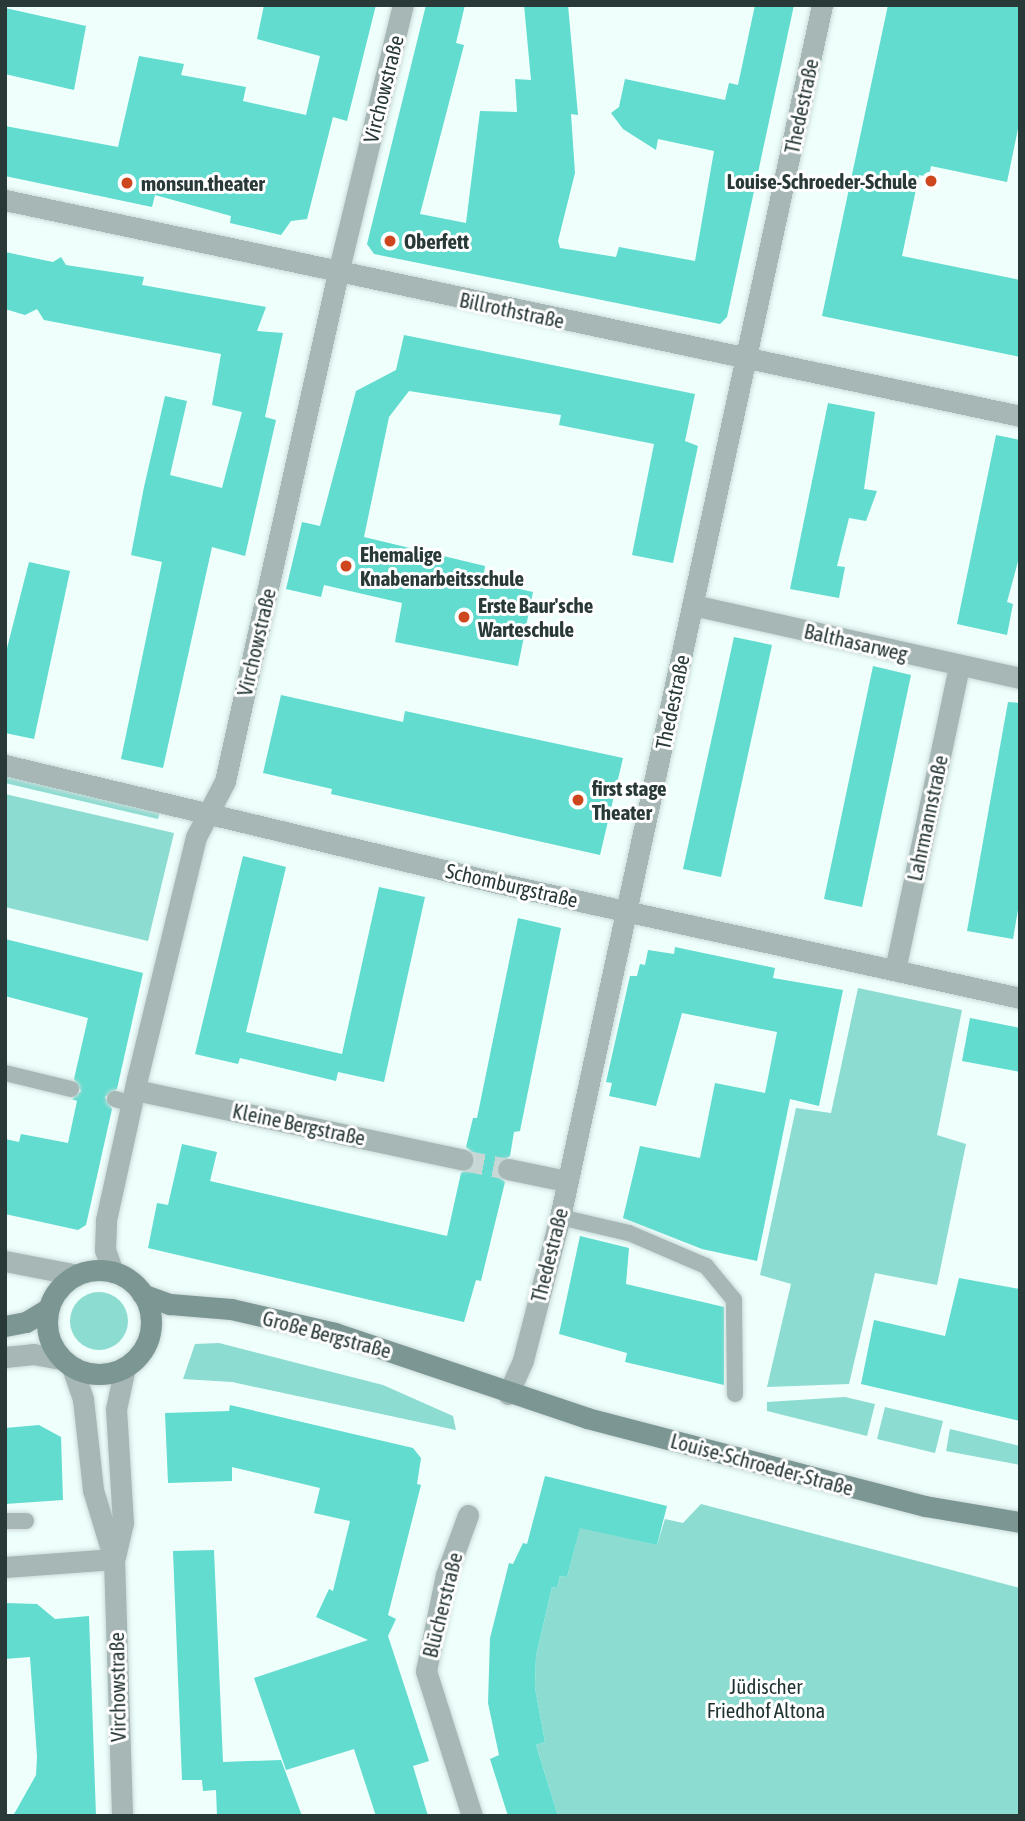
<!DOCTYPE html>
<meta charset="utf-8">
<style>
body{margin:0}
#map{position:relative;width:1025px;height:1821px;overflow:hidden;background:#eefffc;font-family:"Asap Condensed",sans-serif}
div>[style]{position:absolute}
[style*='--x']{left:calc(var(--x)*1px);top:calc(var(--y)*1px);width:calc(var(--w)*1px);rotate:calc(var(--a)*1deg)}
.green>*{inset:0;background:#8ddcd2}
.round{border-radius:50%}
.building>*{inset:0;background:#61dccf}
.street-tunnel>*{height:21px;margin-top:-10.5px;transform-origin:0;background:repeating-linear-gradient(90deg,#c7d7d5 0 21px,transparent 0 31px)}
.roads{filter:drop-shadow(0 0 2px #cbdbd9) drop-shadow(0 0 2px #cbdbd9)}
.lane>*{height:16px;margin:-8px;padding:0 8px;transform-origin:8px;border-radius:8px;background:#a6b7b5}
.street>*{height:21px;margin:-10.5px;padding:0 10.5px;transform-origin:10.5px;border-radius:10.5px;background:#a6b7b5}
.secondary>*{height:21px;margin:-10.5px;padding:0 10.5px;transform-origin:10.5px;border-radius:10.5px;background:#7c9693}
.secondary>.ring{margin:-10.5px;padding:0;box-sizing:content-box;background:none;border:21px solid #7c9693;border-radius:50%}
.dots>*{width:19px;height:19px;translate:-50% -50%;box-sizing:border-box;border:4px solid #fff;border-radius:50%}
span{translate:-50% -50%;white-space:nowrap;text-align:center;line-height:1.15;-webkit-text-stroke:6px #fff;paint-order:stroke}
.street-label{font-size:21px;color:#293937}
.poi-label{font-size:21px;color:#293937;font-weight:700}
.right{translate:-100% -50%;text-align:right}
.left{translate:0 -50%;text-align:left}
.park-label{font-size:21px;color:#1e3331}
.frame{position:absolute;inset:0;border:7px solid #293937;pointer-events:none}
</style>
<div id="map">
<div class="green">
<div style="clip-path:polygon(5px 768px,162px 804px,158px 819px,5px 783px)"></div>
<div style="clip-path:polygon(5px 794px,174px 833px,148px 941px,5px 907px)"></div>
<div style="clip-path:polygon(858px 988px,962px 1010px,937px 1135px,966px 1144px,937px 1285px,875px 1273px,849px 1384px,767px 1387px,791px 1284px,760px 1275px,796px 1108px,831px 1113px)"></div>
<div class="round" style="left:70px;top:1292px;width:58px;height:58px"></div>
<div style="clip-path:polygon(219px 1343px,383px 1385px,453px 1416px,456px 1430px,232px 1382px,183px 1379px,195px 1344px)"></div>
<div style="clip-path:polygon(845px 1397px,875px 1404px,867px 1436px,767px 1411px,767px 1402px)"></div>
<div style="clip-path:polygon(885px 1407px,943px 1421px,935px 1453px,877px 1439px)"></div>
<div style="clip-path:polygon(950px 1429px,1020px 1446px,1020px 1465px,946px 1451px)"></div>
<div style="clip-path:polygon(701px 1504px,1020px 1588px,1020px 1816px,558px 1816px,536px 1745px,545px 1742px,535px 1688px,536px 1656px,552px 1587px,557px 1588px,560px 1576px,567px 1577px,580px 1527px,657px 1545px,665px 1519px,683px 1523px)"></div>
</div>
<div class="building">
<div style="clip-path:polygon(264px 5px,376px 5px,347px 121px,333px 117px,307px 219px,291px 221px,281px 235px,230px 223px,231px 216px,155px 195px,152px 207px,5px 176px,5px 126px,118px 147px,139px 56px,184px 64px,181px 75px,246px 87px,243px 101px,306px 115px,320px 56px,257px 39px)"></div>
<div style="clip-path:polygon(426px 5px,465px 5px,456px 43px,464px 45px,420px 214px,466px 223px,480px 111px,517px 112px,515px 79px,531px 80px,524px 5px,568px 5px,578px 115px,571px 114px,575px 173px,558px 241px,560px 248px,616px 257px,619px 247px,695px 261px,714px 151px,658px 139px,656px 150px,623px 129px,611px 113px,619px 107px,625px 79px,725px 100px,729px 83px,738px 85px,755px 5px,794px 5px,727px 317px,720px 324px,374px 254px,367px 244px)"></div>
<div style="clip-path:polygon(888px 5px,1020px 5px,1020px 119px,1007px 182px,931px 166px,929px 177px,919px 175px,902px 256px,1020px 280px,1020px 357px,822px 316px)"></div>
<div style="clip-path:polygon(5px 8px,86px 26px,74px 90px,5px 74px)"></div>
<div style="clip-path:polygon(5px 252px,53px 262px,61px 257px,66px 265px,144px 277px,142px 285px,266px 307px,257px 331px,283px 333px,265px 417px,276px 420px,245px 556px,212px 547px,163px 768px,121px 759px,162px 562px,131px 555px,144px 487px,165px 396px,187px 401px,170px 475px,222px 488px,242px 412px,212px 405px,221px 354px,44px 320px,37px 309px,25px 315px,5px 309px)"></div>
<div style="clip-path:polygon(404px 335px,695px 394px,685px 441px,698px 446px,673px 563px,632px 555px,654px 444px,559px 425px,561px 415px,409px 391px,389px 417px,364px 537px,485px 566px,483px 581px,533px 592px,518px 666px,395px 642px,402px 603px,324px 585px,321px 597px,286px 589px,302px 522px,320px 526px,356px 391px,396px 370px)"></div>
<div style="clip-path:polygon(828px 403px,875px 412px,864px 489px,877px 491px,866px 521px,849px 518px,837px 566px,845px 567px,839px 598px,790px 589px)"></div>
<div style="clip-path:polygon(996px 435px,1020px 440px,1020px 554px,1007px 602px,1013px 604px,1007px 635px,957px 624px)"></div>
<div style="clip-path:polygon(29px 562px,70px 571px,34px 739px,5px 733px,5px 656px)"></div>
<div style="clip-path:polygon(734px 637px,772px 645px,721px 877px,683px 869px)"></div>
<div style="clip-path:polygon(873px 666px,911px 675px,862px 907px,824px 899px)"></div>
<div style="clip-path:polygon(281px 695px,403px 722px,405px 711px,623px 758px,600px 855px,331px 794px,332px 789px,263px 773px)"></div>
<div style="clip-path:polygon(1008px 702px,1020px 703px,1020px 898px,1013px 939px,967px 931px)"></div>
<div style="clip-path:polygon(243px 856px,286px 867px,246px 1032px,342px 1054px,379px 887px,425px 897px,384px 1082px,338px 1072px,336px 1081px,240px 1058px,238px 1064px,195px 1054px)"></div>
<div style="clip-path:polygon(518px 918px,561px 928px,520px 1131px,514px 1132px,510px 1156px,495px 1166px,496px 1174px,505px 1182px,481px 1281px,476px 1280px,464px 1322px,148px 1248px,157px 1203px,168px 1205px,182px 1144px,217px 1152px,210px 1181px,447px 1236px,461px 1173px,476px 1163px,475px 1155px,466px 1147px,473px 1118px,477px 1118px)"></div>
<div style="clip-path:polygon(5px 939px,143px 973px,117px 1089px,105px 1097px,112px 1109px,86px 1225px,78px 1230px,5px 1214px,5px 1139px,19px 1142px,21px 1134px,68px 1143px,77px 1101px,72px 1099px,81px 1091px,74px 1079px,88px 1018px,5px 996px)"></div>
<div style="clip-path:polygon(675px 947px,775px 968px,773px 978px,843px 990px,819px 1106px,790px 1099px,757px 1261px,702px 1249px,623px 1218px,640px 1146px,700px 1158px,715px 1083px,765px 1093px,777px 1032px,682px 1013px,656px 1106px,609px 1096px,612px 1083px,606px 1082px,630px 976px,637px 976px,640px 964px,645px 965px,648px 950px,674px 954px)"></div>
<div style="clip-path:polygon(970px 1018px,1020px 1028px,1020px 1072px,962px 1061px)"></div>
<div style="clip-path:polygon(580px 1236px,629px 1248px,626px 1284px,724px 1307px,724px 1385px,625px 1362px,627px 1353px,559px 1334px)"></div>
<div style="clip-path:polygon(959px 1278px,1020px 1289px,1020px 1421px,861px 1384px,874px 1320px,945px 1336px)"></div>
<div style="clip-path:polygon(230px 1405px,413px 1448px,421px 1458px,417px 1484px,421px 1485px,388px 1615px,396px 1619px,388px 1636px,429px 1761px,413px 1766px,428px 1816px,376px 1816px,354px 1749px,286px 1770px,254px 1678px,368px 1640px,316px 1617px,329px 1589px,333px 1591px,350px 1521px,314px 1513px,320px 1488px,232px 1467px,232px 1481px,168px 1483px,165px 1413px,229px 1411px)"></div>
<div style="clip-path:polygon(39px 1425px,61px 1437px,63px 1500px,5px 1504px,5px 1428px)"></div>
<div style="clip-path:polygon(545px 1476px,667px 1506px,657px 1545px,580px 1528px,567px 1577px,560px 1576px,557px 1588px,552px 1587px,536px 1656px,535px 1688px,545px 1742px,536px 1745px,558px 1816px,508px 1816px,490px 1759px,499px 1755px,488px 1703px,490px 1638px,509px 1563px,513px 1564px,523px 1543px,527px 1544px)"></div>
<div style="clip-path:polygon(214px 1550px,223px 1762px,281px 1760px,302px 1816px,217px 1816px,216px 1790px,203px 1791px,202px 1780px,182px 1780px,173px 1551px)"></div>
<div style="clip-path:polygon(5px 1603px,37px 1604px,55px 1619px,89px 1616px,96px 1816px,13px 1816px,36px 1775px,37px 1757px,30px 1657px,5px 1659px)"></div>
</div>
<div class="street-tunnel">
<div style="--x:463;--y:1160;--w:46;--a:11.3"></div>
</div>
<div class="roads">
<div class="lane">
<div style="--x:5;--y:1073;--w:68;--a:13.6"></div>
<div style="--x:115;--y:1099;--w:18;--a:16"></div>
<div style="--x:560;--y:1217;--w:71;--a:13.1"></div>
<div style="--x:629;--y:1233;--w:84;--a:23.2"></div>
<div style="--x:706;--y:1266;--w:44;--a:50.5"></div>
<div style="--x:734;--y:1300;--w:94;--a:89.4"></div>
<div style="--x:5;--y:1521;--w:21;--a:0"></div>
</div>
<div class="street">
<div style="--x:5;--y:200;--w:1038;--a:12.01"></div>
<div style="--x:693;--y:605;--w:335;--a:12.6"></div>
<div style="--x:5;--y:765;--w:507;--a:13.46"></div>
<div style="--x:498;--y:883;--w:535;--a:12.42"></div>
<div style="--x:895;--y:970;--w:311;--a:-78.1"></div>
<div style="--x:135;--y:1090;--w:335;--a:12"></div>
<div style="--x:508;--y:1169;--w:59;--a:11.7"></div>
<div style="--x:5;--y:1261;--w:73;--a:11"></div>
<div style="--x:113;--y:1272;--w:23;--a:-110"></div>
<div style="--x:105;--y:1250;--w:30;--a:-88"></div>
<div style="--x:106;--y:1220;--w:144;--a:-77.6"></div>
<div style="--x:137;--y:1079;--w:249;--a:-76.3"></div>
<div style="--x:196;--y:837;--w:63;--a:-62.6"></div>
<div style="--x:225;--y:781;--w:520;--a:-77.46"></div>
<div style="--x:338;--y:273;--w:276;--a:-76.4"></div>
<div style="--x:5;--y:1357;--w:28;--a:-6"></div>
<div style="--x:33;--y:1354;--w:29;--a:10"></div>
<div style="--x:72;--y:1367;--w:34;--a:71"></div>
<div style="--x:83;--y:1399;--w:92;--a:83.7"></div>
<div style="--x:93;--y:1490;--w:72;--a:73.1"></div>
<div style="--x:114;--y:1559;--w:257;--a:88.2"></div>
<div style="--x:508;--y:1394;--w:37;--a:-66"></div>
<div style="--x:523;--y:1360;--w:148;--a:-75.5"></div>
<div style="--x:560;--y:1217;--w:1240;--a:-77.8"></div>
<div style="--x:468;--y:1515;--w:64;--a:110.1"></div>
<div style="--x:446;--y:1575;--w:98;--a:101.8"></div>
<div style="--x:426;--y:1671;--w:152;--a:72.4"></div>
<div style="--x:115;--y:1557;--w:35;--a:-77"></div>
<div style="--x:123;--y:1523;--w:114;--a:-93.5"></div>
<div style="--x:116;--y:1409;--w:43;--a:-77.9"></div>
<div style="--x:5;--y:1567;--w:109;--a:-4.2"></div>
</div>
<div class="secondary">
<div class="ring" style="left:47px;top:1270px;width:83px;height:83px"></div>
<div style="--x:142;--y:1294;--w:30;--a:20"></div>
<div style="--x:170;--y:1304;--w:61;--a:4.7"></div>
<div style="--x:231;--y:1309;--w:107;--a:13"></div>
<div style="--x:335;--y:1333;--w:266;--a:18.6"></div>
<div style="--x:587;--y:1418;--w:349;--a:14.6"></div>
<div style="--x:925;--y:1506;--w:96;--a:9.6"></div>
<div style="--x:5;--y:1326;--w:21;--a:-11"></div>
<div style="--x:26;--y:1322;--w:26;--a:-31"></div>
</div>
</div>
<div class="dots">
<div style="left:931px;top:181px;background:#ce461e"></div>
<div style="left:127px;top:183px;background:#ce461e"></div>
<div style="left:390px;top:241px;background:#ce461e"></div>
<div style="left:346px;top:566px;background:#ce461e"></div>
<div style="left:464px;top:617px;background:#ce461e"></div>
<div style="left:578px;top:800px;background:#ce461e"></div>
</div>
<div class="street-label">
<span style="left:383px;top:89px;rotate:-76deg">Virchowstraße</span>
<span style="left:801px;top:106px;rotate:-78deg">Thedestraße</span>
<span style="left:512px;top:310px;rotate:12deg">Billrothstraße</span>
<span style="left:256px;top:642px;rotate:-77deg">Virchowstraße</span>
<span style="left:856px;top:642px;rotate:13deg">Balthasarweg</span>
<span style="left:672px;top:702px;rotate:-78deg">Thedestraße</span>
<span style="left:927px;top:818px;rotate:-78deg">Lahrmannstraße</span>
<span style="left:512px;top:885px;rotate:13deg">Schomburgstraße</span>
<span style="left:299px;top:1124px;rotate:12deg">Kleine Bergstraße</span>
<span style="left:549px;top:1255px;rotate:-76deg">Thedestraße</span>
<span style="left:327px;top:1334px;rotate:15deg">Große Bergstraße</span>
<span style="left:762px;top:1464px;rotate:15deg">Louise-Schroeder-Straße</span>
<span style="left:442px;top:1605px;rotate:-76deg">Blücherstraße</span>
<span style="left:117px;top:1687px;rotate:-91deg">Virchowstraße</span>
</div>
<div class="poi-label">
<span class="right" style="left:917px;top:181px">Louise-Schroeder-Schule</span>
<span class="left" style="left:141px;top:183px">monsun.theater</span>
<span class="left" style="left:404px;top:241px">Oberfett</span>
<span class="left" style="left:360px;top:566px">Ehemalige<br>Knabenarbeitsschule</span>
<span class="left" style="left:478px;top:617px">Erste Baur'sche<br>Warteschule</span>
<span class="left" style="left:592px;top:800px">first stage<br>Theater</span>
</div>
<div class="park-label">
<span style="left:766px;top:1698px">Jüdischer<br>Friedhof Altona</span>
</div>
<div class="frame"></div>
</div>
